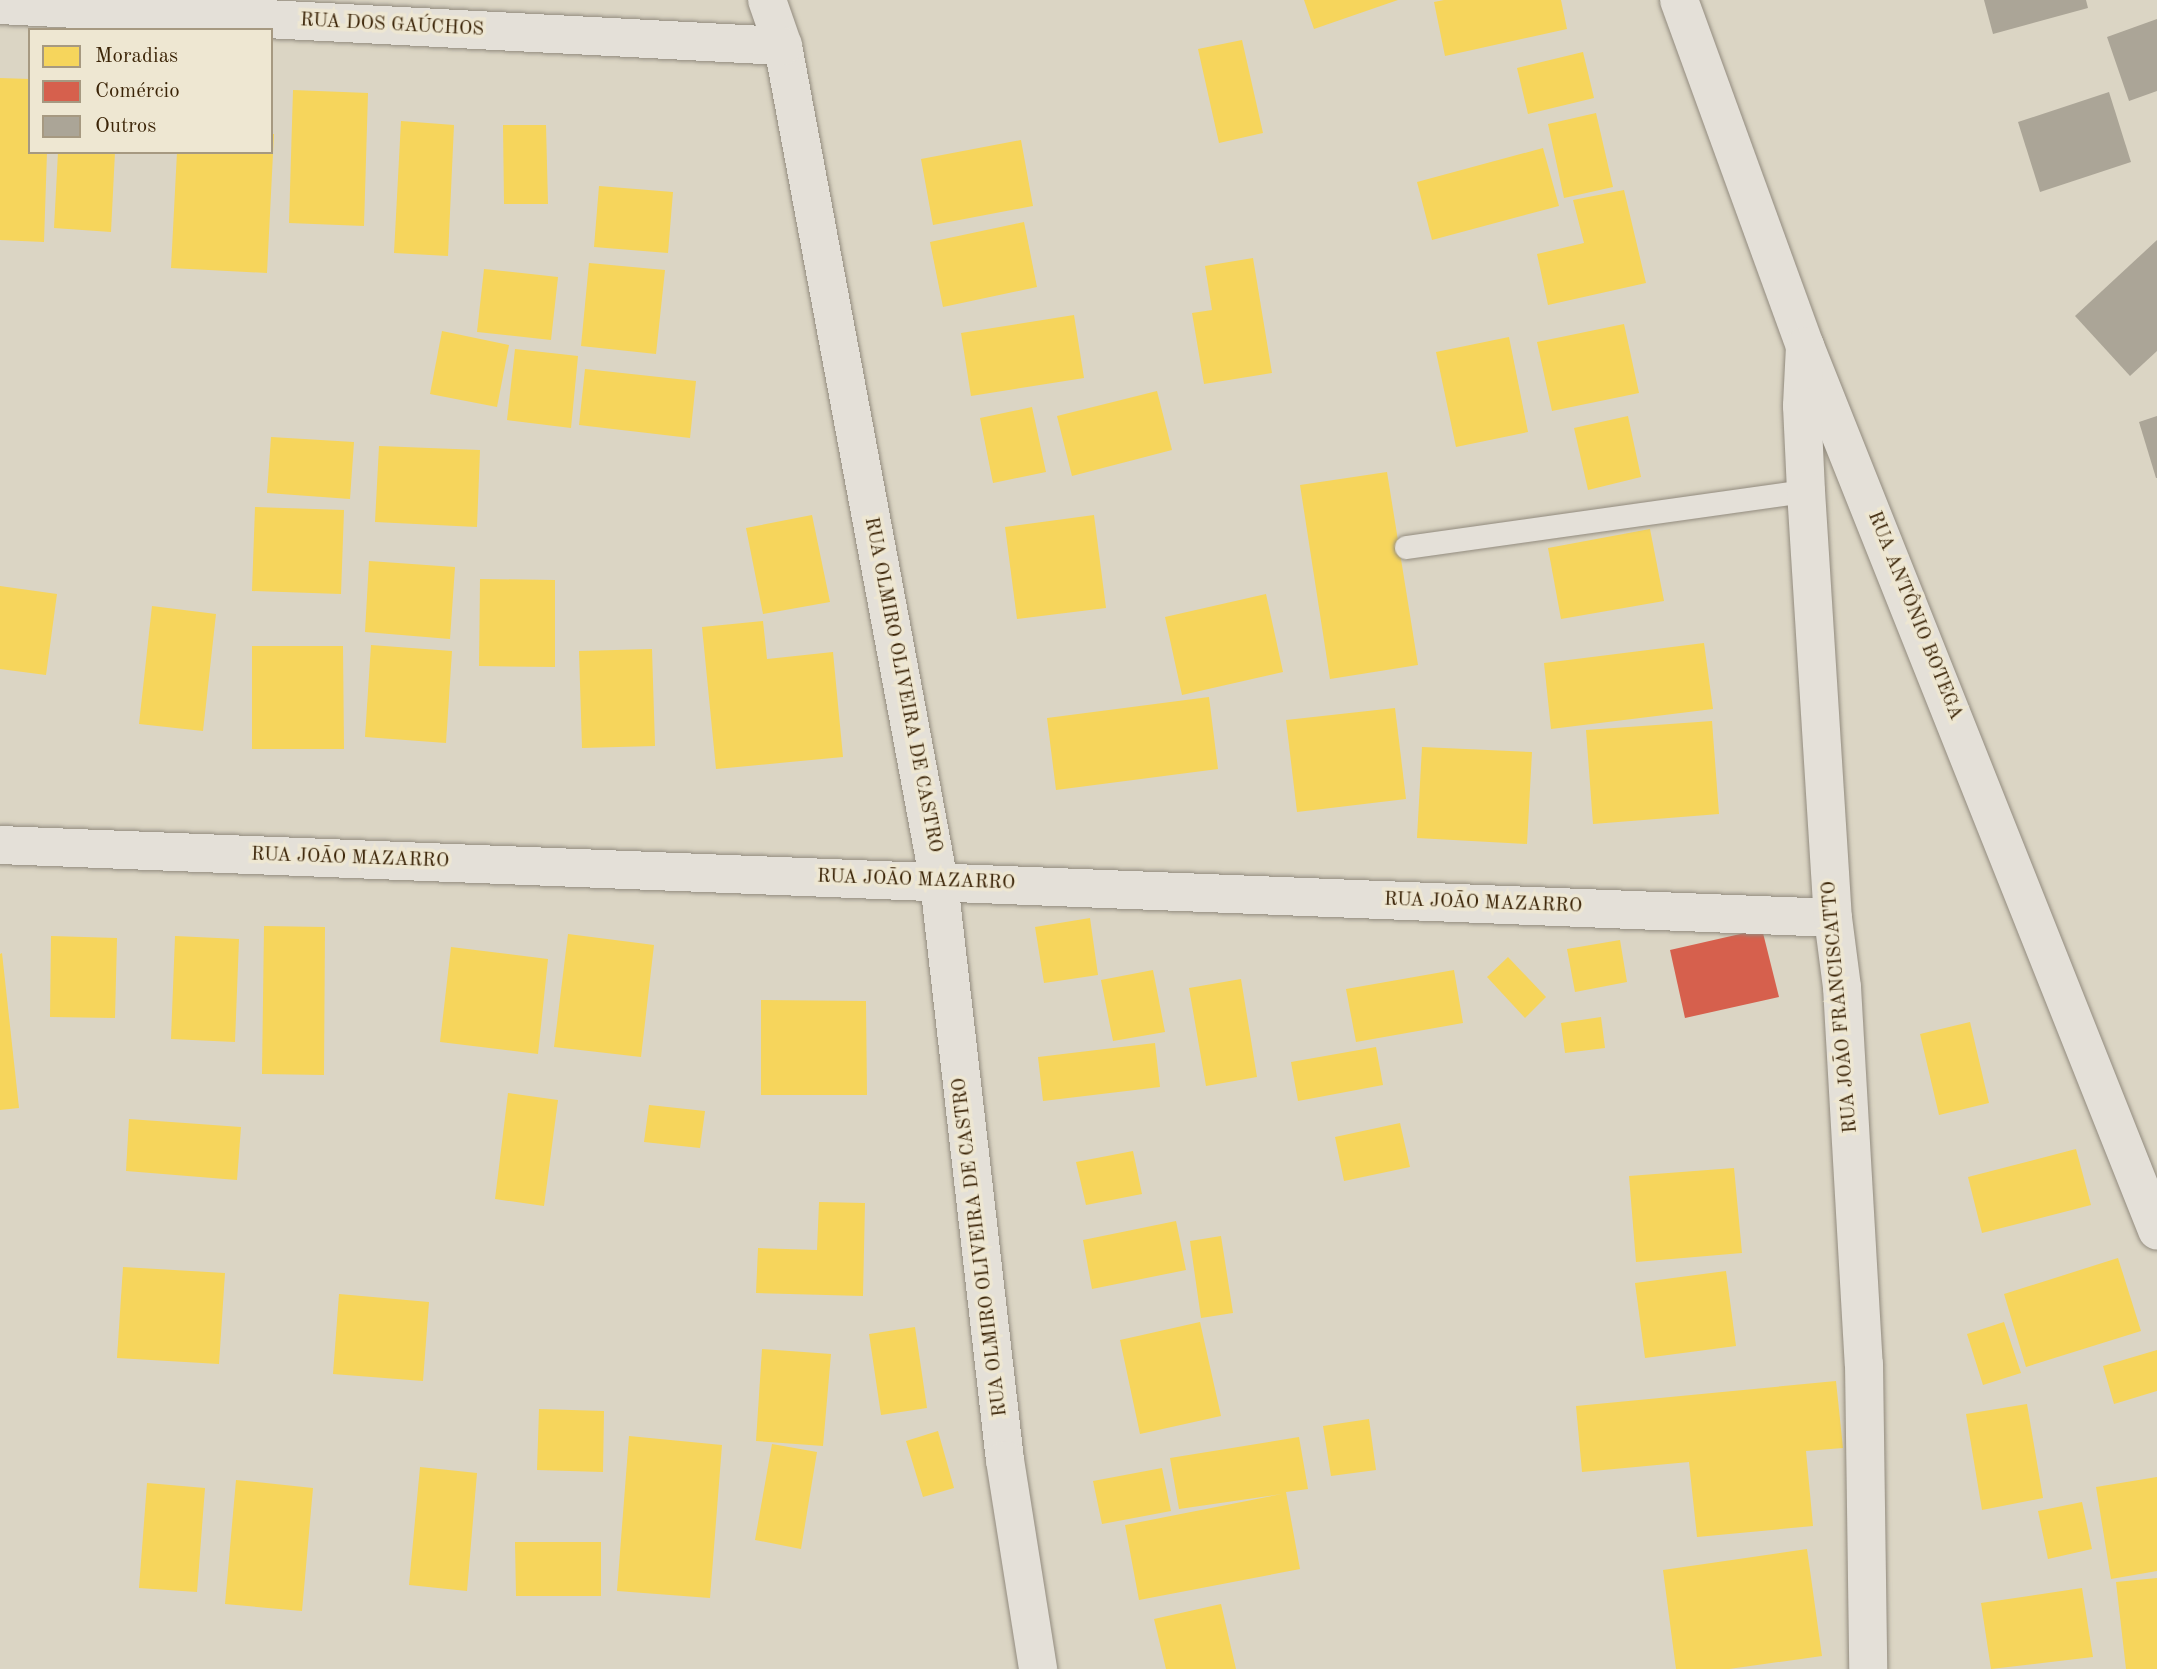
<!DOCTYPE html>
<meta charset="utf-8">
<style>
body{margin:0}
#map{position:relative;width:2157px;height:1669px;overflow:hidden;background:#dbd5c4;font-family:"Old Standard TT",serif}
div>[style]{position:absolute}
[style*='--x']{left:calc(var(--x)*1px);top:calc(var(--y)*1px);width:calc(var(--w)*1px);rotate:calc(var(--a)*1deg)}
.homes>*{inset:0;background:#f6d55c}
.shops>*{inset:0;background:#d6604d}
.building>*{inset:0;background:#aba597}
.roads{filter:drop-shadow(0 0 2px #928b7e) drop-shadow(0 0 2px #928b7e)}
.service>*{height:23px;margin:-11.5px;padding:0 11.5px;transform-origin:11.5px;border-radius:11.5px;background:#e4e0d8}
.minor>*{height:38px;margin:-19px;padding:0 19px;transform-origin:19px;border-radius:19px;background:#e4e0d8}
.tertiary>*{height:38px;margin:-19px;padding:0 19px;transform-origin:19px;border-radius:19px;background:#e4e0d8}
span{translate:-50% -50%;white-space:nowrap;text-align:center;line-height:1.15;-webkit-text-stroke:7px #eee7d2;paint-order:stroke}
.street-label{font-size:19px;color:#3b2407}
.legend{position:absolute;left:28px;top:28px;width:245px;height:126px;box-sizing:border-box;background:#eee7d2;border:2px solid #a69981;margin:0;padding:9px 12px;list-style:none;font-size:21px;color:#3b2407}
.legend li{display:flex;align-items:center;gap:14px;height:35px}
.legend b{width:35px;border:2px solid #a69981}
</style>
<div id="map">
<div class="homes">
<div style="clip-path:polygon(1304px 0,1398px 0,1314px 29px)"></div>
<div style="clip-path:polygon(1444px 0,1561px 0,1567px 29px,1445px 56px,1434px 2px)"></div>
<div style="clip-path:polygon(1242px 40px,1263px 133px,1219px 143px,1198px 49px)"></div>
<div style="clip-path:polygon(1583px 52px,1594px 98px,1528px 114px,1517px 68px)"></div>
<div style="clip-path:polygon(0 78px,30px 79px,30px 152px,47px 152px,44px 242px,0 240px)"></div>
<div style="clip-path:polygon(293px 90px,368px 93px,364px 226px,289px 223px)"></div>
<div style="clip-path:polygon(1596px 113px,1613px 187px,1564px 198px,1548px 124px)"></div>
<div style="clip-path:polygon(401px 121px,454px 125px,448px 256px,394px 253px)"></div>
<div style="clip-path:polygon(503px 125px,546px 125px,548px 204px,504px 204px)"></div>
<div style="clip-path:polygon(271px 134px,274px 134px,267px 273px,171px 268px,177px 152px,271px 152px)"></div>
<div style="clip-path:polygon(1021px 140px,1033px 206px,933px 225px,921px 159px)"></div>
<div style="clip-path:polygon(1543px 148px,1559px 206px,1432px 240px,1417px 182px)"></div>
<div style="clip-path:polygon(58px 152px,115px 152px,111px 232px,54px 228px)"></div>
<div style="clip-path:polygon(599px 186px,673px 192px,668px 253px,594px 247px)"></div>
<div style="clip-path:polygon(1624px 190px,1646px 283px,1548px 305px,1537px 254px,1584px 243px,1573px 200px)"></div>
<div style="clip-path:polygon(1024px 222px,1037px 287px,943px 307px,930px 242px)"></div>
<div style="clip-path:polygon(1253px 258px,1272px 373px,1204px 384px,1192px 313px,1212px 310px,1205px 266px)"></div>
<div style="clip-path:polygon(589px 263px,665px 270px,656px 354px,581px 346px)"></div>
<div style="clip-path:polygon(484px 269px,558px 277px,551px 340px,477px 332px)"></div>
<div style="clip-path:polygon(1074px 315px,1084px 378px,971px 396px,961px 333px)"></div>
<div style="clip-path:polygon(1624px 324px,1639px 393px,1552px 411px,1537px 342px)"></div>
<div style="clip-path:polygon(442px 331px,509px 345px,497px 407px,430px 394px)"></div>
<div style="clip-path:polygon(1509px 337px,1528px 432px,1456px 447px,1436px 352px)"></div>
<div style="clip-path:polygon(515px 349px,578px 356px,571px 428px,507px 420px)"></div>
<div style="clip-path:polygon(585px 369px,696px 381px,690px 438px,579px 425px)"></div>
<div style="clip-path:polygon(1157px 391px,1172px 450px,1072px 476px,1057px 416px)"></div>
<div style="clip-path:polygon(1032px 407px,1046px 472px,993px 483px,980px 418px)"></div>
<div style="clip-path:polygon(1628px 416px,1641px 477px,1588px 490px,1574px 428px)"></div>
<div style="clip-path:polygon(271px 437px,354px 442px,350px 499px,267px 493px)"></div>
<div style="clip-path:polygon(379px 446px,480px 450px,477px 527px,375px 522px)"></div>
<div style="clip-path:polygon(1387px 472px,1418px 665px,1330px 679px,1300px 485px)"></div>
<div style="clip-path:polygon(255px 507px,344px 510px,341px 594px,252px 591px)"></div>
<div style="clip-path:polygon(812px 515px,830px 602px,763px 614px,746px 528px)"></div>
<div style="clip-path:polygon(1094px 515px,1106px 608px,1017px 619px,1005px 527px)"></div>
<div style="clip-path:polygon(1650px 529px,1664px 601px,1561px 619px,1548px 548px)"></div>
<div style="clip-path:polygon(369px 561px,455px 567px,450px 639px,365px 632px)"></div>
<div style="clip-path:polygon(480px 579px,555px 580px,555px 667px,479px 666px)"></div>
<div style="clip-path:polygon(0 586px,57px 594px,46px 675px,0 669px)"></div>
<div style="clip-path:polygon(1266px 594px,1283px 672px,1182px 695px,1165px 617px)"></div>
<div style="clip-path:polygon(152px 606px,216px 614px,203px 731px,139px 724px)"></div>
<div style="clip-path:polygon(763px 621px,767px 659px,833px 652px,843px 757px,716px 769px,702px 627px)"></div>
<div style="clip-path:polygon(1704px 643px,1713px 709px,1551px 729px,1544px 663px)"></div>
<div style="clip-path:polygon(371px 645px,452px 651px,446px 743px,365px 737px)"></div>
<div style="clip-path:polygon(252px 646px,343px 646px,344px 749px,252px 749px)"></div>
<div style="clip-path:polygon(652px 649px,655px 746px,582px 748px,579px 651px)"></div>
<div style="clip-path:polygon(1209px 697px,1218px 769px,1056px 790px,1047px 718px)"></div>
<div style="clip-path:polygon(1395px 708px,1406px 799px,1297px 812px,1286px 720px)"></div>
<div style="clip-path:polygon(1712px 721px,1719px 814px,1593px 824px,1586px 730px)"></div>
<div style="clip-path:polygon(1422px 747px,1532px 752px,1527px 844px,1417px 838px)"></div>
<div style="clip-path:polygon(1090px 918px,1098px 975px,1044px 983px,1035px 927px)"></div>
<div style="clip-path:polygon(264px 926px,325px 927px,324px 1075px,262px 1074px)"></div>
<div style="clip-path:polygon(568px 934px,654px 945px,641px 1057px,554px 1047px)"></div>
<div style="clip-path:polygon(51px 936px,117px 938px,115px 1018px,50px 1017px)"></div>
<div style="clip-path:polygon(175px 936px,239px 939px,235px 1042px,171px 1039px)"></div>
<div style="clip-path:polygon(1620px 940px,1627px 982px,1575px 992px,1567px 949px)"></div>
<div style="clip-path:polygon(451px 947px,548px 959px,538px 1054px,440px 1042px)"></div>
<div style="clip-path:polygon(2px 953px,19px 1108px,0 1110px,0 954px)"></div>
<div style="clip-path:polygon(1508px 957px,1546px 997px,1525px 1018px,1487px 977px)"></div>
<div style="clip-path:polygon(1153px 970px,1165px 1032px,1113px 1041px,1101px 980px)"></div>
<div style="clip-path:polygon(1454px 970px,1463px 1023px,1356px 1042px,1346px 989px)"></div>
<div style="clip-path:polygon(1241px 979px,1257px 1077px,1206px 1086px,1189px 988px)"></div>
<div style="clip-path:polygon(761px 1000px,866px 1001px,867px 1095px,761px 1095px)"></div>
<div style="clip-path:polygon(1601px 1017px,1605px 1048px,1565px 1053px,1561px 1023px)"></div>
<div style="clip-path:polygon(1970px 1022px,1989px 1103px,1939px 1115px,1920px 1034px)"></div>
<div style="clip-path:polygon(1155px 1043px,1160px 1087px,1043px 1101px,1038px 1057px)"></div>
<div style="clip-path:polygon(1376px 1047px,1383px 1085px,1298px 1101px,1291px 1062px)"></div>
<div style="clip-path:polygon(508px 1093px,558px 1100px,544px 1206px,495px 1199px)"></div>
<div style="clip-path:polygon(649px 1105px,705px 1111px,700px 1148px,644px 1142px)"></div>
<div style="clip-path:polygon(129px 1119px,241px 1127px,237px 1180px,126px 1171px)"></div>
<div style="clip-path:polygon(1400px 1123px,1410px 1167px,1344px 1181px,1335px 1137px)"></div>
<div style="clip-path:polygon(2076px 1149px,2091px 1205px,1982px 1233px,1968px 1177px)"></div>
<div style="clip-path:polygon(1133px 1151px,1142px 1194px,1086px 1205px,1076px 1162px)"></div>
<div style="clip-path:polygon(1734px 1168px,1742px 1253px,1636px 1262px,1629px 1176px)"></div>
<div style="clip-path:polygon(819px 1202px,865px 1203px,863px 1296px,756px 1293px,758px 1248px,817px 1250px)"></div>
<div style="clip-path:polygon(1176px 1221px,1186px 1270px,1092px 1289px,1083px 1240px)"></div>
<div style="clip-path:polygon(1221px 1236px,1233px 1313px,1201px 1318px,1190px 1241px)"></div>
<div style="clip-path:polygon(2118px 1258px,2141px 1331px,2026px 1367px,2004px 1294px)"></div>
<div style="clip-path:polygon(123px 1267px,225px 1273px,219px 1364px,117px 1358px)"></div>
<div style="clip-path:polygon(1726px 1271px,1736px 1346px,1645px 1358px,1635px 1283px)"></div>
<div style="clip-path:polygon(339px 1294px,429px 1302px,423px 1381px,333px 1374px)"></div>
<div style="clip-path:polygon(1200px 1322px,1221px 1416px,1140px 1434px,1120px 1340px)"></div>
<div style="clip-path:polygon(2004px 1322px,2021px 1373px,1983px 1385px,1967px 1334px)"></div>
<div style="clip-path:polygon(915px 1327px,927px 1408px,881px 1415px,869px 1334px)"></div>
<div style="clip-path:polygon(762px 1349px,831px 1354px,823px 1446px,756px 1441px)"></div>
<div style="clip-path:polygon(2157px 1350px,2157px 1391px,2114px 1404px,2103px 1366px)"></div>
<div style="clip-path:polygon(1836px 1381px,1843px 1448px,1806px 1451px,1813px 1526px,1697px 1537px,1689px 1462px,1582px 1472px,1576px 1406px)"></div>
<div style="clip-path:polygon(2027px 1404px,2043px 1498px,1982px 1510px,1966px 1414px)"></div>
<div style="clip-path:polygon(539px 1409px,604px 1411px,603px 1472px,537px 1470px)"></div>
<div style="clip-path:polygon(1369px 1419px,1376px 1470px,1331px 1476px,1323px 1426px)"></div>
<div style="clip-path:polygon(938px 1431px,954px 1488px,923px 1497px,906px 1441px)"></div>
<div style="clip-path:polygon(629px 1436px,722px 1445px,710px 1598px,617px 1591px)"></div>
<div style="clip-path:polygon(1299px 1437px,1308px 1489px,1286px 1492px,1300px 1569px,1139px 1600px,1125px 1525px,1282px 1494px,1179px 1509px,1170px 1458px)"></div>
<div style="clip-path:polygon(772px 1444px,817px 1452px,801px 1549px,755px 1540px)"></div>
<div style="clip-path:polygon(420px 1467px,477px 1473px,467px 1591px,409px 1585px)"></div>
<div style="clip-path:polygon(1162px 1468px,1171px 1511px,1102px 1524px,1093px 1481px)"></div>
<div style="clip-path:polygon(2157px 1477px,2157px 1571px,2111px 1579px,2096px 1487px)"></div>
<div style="clip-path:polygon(236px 1480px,313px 1488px,302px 1611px,225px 1604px)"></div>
<div style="clip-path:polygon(147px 1483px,205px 1488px,197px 1592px,139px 1588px)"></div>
<div style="clip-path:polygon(2082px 1502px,2092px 1549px,2048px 1559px,2038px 1511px)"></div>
<div style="clip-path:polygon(515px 1542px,601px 1542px,601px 1596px,516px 1596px)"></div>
<div style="clip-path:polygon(1807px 1549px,1822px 1656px,1729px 1669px,1676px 1669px,1663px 1570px)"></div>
<div style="clip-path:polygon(2157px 1578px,2157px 1669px,2126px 1669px,2116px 1582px)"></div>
<div style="clip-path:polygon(2082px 1588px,2093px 1657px,1991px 1669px,1981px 1603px)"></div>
<div style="clip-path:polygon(1221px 1604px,1236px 1669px,1166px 1669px,1154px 1619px)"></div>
</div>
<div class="shops">
<div style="clip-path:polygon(1762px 929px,1779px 997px,1685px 1018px,1670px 950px)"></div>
</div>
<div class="building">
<div style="clip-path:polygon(1984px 0,2086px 0,2088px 8px,1993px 34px)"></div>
<div style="clip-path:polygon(2157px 19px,2157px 91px,2129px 101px,2107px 37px)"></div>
<div style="clip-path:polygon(2109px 92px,2131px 162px,2040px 192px,2018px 122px)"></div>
<div style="clip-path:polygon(2157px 240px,2157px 351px,2130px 376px,2075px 316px)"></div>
<div style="clip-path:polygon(2157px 416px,2157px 478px,2156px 478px,2139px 422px)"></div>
</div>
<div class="roads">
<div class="service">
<div style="--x:1406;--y:547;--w:404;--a:-8"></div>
</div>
<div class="minor">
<div style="--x:767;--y:0;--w:49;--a:70.8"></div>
<div style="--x:783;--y:46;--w:850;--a:79.43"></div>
<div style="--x:939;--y:882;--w:582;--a:83.49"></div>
<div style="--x:1005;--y:1460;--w:212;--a:81"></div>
<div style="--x:0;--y:5;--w:784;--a:3"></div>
<div style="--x:0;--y:845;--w:1834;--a:2.28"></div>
</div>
<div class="tertiary">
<div style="--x:1679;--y:0;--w:368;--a:70"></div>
<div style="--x:1805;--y:346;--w:952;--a:68.29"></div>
<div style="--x:1805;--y:346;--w:60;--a:92.9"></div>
<div style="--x:1802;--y:406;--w:85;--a:87.3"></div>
<div style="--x:1806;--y:491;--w:428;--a:86.4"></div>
<div style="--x:1833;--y:918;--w:70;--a:82.6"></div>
<div style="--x:1842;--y:987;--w:378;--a:86.7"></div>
<div style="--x:1864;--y:1364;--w:305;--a:89.2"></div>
</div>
</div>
<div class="street-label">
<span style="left:392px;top:26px;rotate:3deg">RUA DOS GAÚCHOS</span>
<span style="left:1914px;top:616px;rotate:68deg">RUA ANTÔNIO BOTEGA</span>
<span style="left:902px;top:685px;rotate:79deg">RUA OLMIRO OLIVEIRA DE CASTRO</span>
<span style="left:350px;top:859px;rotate:2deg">RUA JOÃO MAZARRO</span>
<span style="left:916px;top:881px;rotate:2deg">RUA JOÃO MAZARRO</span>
<span style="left:1483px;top:904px;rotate:2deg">RUA JOÃO MAZARRO</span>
<span style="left:1841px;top:1007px;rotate:-95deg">RUA JOÃO FRANCISCATTO</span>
<span style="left:981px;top:1247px;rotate:-97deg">RUA OLMIRO OLIVEIRA DE CASTRO</span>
</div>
<ul class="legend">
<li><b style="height:19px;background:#f6d55c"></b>Moradias</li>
<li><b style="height:19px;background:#d6604d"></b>Comércio</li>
<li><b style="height:19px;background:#aba597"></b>Outros</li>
</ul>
</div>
